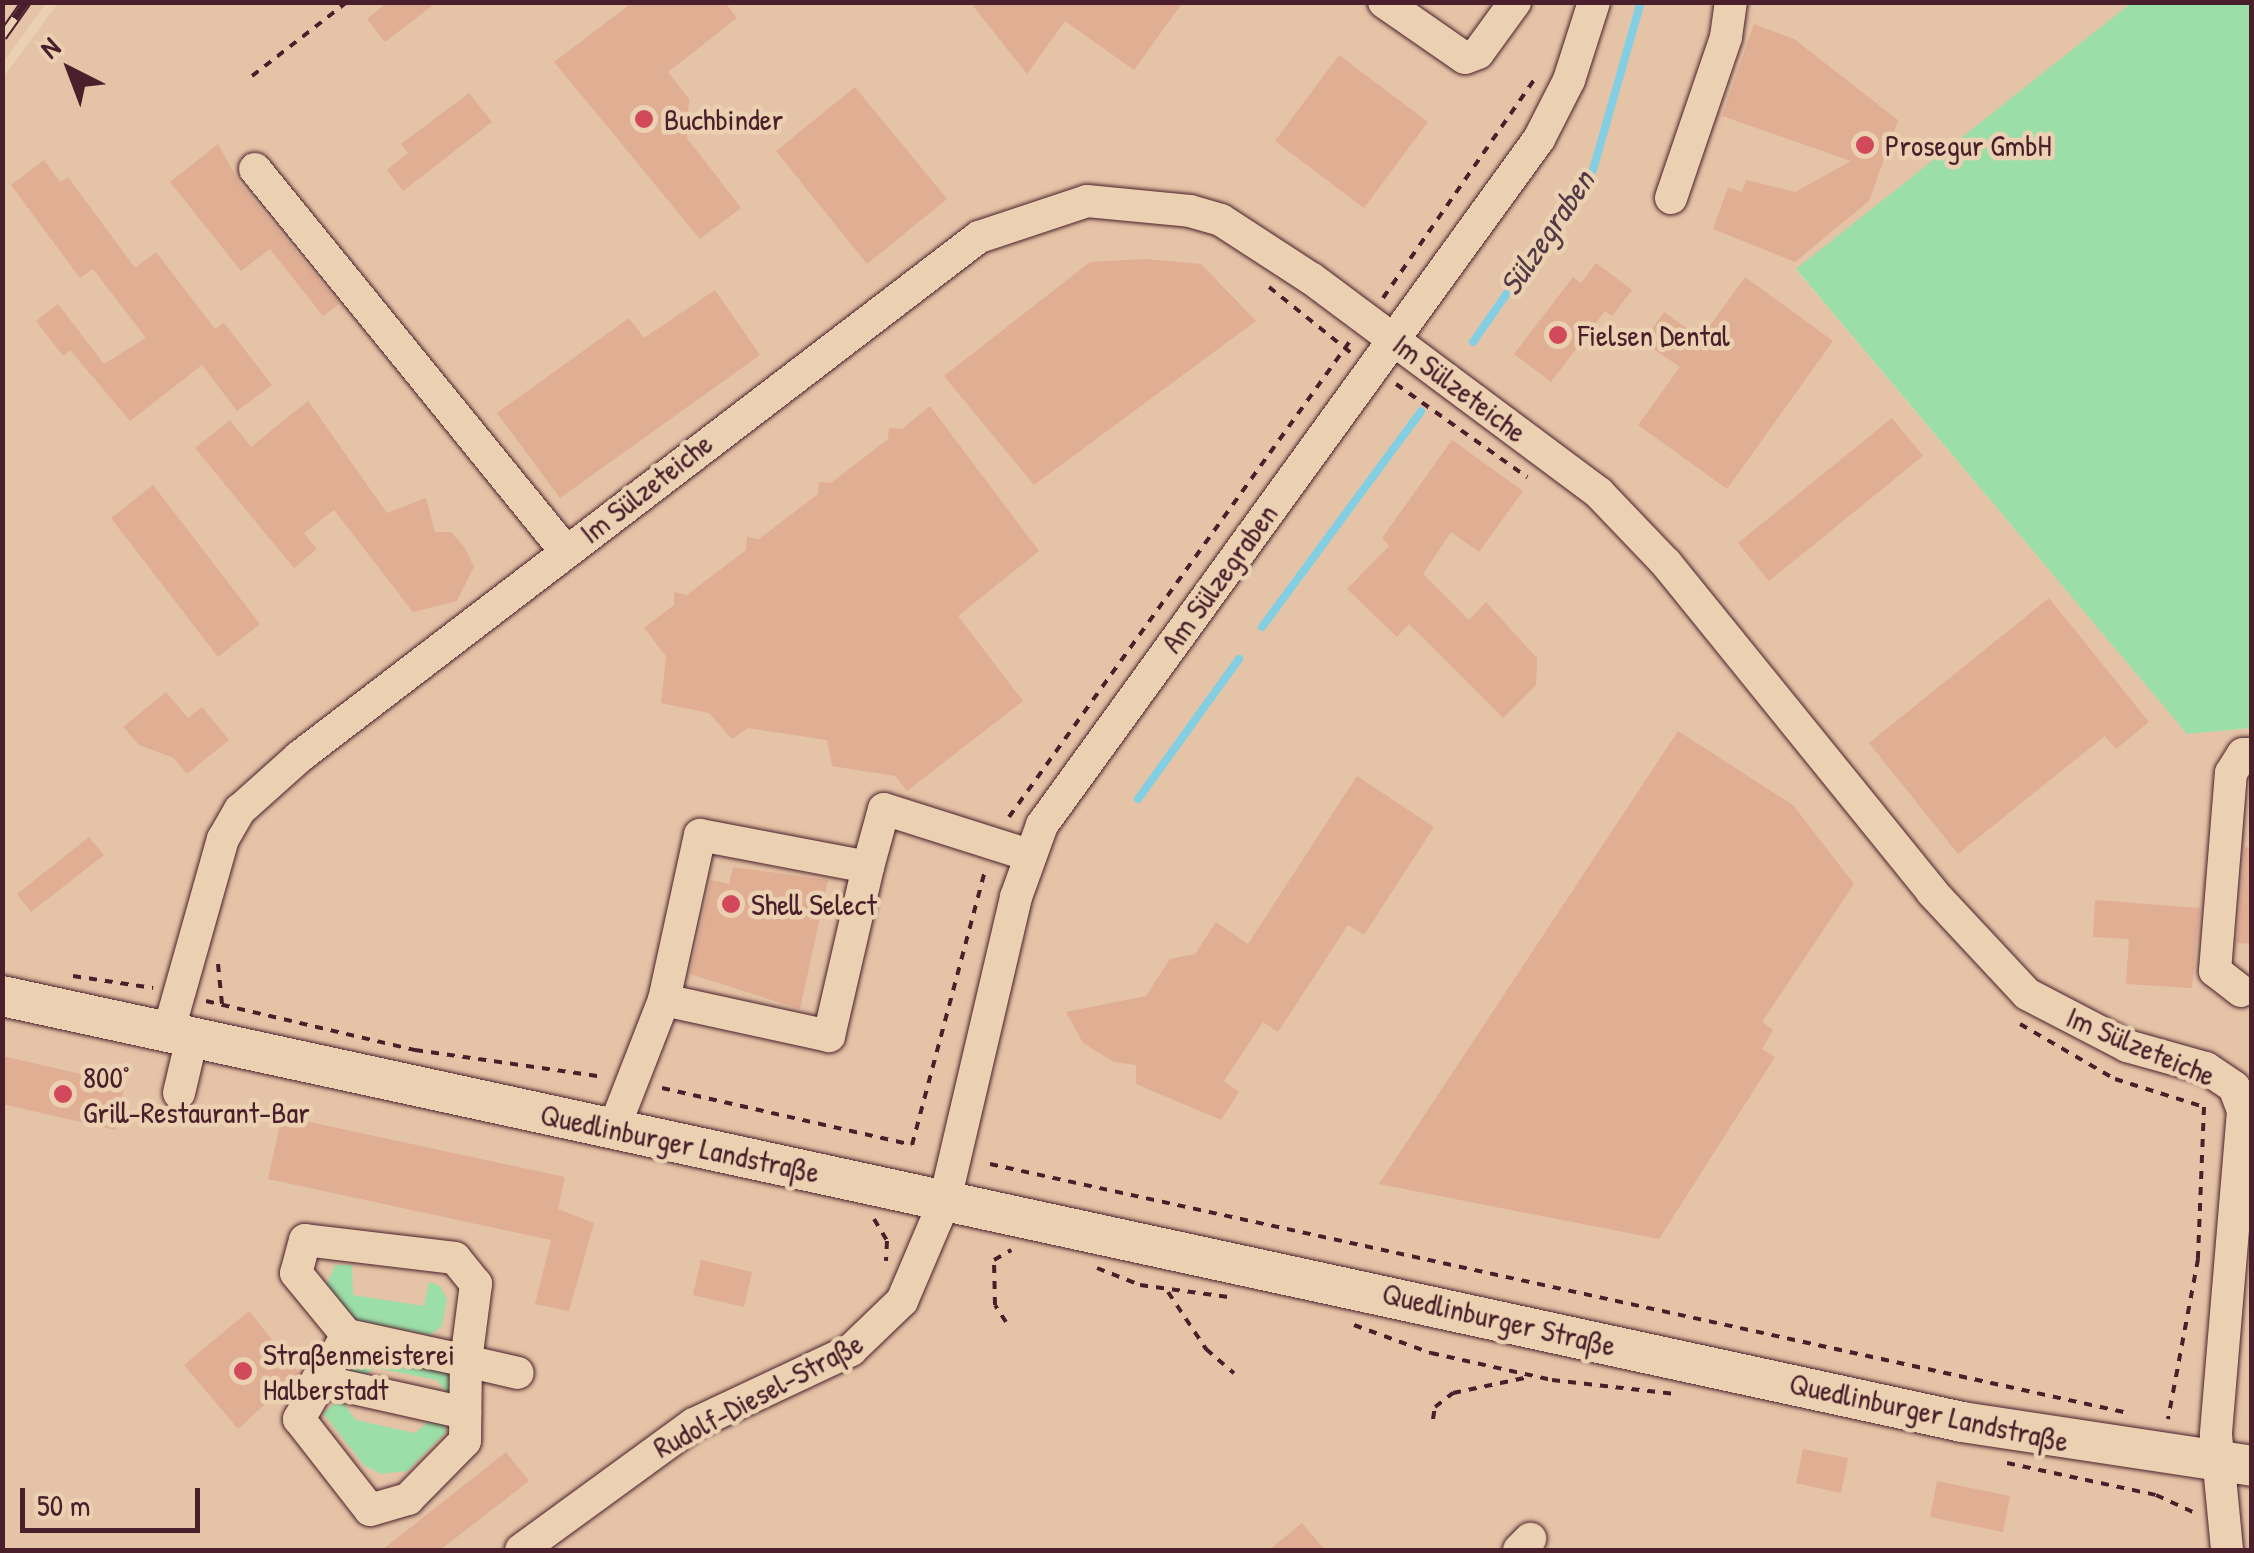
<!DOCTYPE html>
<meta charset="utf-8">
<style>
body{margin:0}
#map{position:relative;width:2254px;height:1553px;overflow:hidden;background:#ebd1b2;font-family:"Patrick Hand",sans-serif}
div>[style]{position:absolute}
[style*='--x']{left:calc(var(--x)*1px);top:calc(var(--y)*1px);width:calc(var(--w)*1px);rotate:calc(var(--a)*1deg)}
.built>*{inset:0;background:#e5c3a6}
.green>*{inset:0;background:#9cdea8}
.stream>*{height:8px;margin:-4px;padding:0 4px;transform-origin:4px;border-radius:4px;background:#82cee2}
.building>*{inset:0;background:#e0ae93}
.path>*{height:4px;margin-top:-2px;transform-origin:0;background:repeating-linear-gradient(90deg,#4a1f2b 0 8px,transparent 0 16px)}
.roads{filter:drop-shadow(0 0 2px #4a1f2b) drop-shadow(0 0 2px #4a1f2b)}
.minor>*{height:32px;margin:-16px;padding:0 16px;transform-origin:16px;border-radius:16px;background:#ebd1b2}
.major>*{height:40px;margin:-20px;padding:0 20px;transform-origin:20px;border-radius:20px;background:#ebd1b2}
.rail>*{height:11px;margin-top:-5.5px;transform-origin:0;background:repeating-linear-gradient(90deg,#ebd1b2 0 22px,#4a1f2b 0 44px);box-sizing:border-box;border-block:2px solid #4a1f2b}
.dots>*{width:28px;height:28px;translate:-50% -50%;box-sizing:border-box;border:5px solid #ebd1b2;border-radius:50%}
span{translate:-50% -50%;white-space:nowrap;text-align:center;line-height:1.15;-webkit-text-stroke:9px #ebd1b2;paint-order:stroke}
.poi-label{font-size:30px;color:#4a1f2b}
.left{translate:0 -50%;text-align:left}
.street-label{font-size:30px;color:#4a1f2b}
.water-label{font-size:32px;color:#523946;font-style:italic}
.frame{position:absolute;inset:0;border:5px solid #4a1f2b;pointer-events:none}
.north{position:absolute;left:20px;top:20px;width:100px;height:100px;-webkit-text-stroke:8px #ebd1b2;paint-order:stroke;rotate:318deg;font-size:28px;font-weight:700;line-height:40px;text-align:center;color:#4a1f2b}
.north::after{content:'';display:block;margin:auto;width:35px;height:45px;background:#4a1f2b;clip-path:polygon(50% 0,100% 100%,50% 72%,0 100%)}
.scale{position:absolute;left:20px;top:1488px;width:180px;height:45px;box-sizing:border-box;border:5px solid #4a1f2b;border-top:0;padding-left:12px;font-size:30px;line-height:35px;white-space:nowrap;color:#4a1f2b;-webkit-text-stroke:8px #ebd1b2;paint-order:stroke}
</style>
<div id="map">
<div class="built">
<div style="clip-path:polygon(3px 2px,46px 3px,3px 63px,2px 3px)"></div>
<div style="clip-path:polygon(58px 3px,2131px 3px,1796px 270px,2187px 734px,2251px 728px,2251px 1550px,3px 1550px,2px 79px)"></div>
</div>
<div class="green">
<div style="clip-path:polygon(2131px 3px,2251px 3px,2251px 728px,2187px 734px,1796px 269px)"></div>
<div style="clip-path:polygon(335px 1265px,352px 1265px,353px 1295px,424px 1306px,429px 1282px,440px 1286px,447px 1299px,442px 1326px,430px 1335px,345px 1318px,324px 1290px)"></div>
<div style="clip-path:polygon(362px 1353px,451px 1370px,450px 1397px,437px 1380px,375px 1368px,359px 1379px,345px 1371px)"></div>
<div style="clip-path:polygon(340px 1399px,356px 1420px,415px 1433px,430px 1420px,444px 1423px,446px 1432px,407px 1471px,381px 1474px,364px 1465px,323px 1413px)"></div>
</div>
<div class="stream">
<div style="--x:1473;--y:342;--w:210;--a:-55.1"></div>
<div style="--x:1593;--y:170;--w:175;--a:-74.1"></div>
<div style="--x:1262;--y:627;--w:268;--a:-53.6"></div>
<div style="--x:1138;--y:799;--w:173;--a:-54.2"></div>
</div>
<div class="building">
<div style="clip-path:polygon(388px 2px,437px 2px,385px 42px,367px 19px)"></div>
<div style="clip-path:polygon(633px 2px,725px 2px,737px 18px,668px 72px,689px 99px,687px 138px,741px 208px,700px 239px,554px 62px)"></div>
<div style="clip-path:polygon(970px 2px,1183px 2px,1134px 70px,1065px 21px,1027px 74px)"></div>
<div style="clip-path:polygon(1754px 24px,1794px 39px,1898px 120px,1869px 201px,1795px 262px,1713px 229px,1728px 187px,1742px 192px,1746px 180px,1795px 192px,1851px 161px,1722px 116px)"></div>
<div style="clip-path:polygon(1339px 55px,1428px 122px,1364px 208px,1275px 141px)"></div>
<div style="clip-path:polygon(855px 87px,947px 199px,867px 264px,776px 151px)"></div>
<div style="clip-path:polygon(469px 93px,492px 122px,403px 191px,387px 170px,408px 153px,401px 144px)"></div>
<div style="clip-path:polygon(218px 144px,239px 182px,339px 304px,323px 316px,270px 249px,241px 271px,170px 182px)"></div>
<div style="clip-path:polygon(44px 160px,60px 182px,68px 177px,135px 268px,156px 252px,215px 329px,224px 323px,272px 385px,237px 411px,202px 365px,130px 421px,70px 350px,63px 356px,36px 321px,58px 304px,104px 364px,146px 338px,93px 269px,80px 278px,11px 185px)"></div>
<div style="clip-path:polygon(1146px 259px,1201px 264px,1256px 321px,1034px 485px,944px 376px,1090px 262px)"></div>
<div style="clip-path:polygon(1596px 263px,1632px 290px,1612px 316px,1605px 311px,1551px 382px,1514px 354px,1573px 277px,1581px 283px)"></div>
<div style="clip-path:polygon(1745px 277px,1833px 341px,1727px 489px,1638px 425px,1680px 367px,1643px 342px,1664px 312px,1701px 338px)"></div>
<div style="clip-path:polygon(715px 290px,760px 355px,560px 498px,497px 413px,629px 318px,644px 338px)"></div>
<div style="clip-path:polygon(308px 401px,387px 513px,426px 498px,435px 532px,451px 532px,465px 548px,474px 567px,457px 601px,413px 612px,334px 510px,304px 533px,317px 549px,294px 568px,195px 448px,230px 420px,251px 447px)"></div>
<div style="clip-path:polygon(930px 406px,1039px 551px,958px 616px,1023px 701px,907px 791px,895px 776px,832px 766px,827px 740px,748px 728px,732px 739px,709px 713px,661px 703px,666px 656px,644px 628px,674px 605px,674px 592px,687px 595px,746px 550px,747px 537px,759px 539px,818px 494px,819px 482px,831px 483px,888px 439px,889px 428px,902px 429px)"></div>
<div style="clip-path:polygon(1892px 418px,1923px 456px,1769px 581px,1738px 543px)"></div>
<div style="clip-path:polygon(1452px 440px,1523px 491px,1479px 552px,1451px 532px,1423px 574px,1469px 620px,1486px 602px,1537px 658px,1536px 685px,1503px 718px,1409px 624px,1397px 637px,1347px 589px,1389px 546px,1382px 538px)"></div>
<div style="clip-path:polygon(153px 485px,260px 624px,218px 657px,111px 518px)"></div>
<div style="clip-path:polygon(2049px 598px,2149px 722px,2116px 749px,2105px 736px,1958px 854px,1869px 743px)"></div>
<div style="clip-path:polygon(166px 692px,188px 718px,202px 707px,229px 740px,187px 774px,174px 758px,139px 745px,123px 727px)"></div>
<div style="clip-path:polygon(1678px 731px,1793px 805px,1854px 884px,1762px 1022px,1773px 1030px,1762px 1049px,1775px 1057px,1659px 1239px,1379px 1184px)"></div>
<div style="clip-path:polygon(1357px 776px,1434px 827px,1364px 935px,1348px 925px,1278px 1032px,1263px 1022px,1224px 1081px,1239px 1092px,1221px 1120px,1136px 1084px,1136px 1065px,1114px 1062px,1083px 1043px,1066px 1012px,1146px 996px,1170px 959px,1195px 954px,1216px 922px,1248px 944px)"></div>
<div style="clip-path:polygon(89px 837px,104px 855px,31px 912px,17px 894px)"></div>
<div style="clip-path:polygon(2245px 847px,2252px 848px,2252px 944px,2237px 943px)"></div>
<div style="clip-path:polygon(733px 867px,828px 880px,800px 1009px,690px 974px,711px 880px,729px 884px)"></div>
<div style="clip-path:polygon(2095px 900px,2200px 908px,2192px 988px,2126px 984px,2129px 939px,2093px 937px)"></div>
<div style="clip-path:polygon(2px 1056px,125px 1084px,115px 1130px,2px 1104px)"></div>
<div style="clip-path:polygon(282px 1116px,565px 1177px,558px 1209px,594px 1223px,569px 1311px,535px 1304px,551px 1240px,268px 1179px)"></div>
<div style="clip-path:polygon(701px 1260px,752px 1272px,744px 1307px,693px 1295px)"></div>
<div style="clip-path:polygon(249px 1311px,299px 1373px,238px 1429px,184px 1365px)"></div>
<div style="clip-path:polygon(1803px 1449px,1848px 1458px,1841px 1493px,1796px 1483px)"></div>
<div style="clip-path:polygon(506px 1452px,529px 1481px,440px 1550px,382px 1550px)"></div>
<div style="clip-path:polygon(1937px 1481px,2010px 1496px,2003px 1532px,1930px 1517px)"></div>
<div style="clip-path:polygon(1302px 1523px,1325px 1550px,1269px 1550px)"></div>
</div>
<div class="path">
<div style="--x:252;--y:76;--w:120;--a:-37.9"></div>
<div style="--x:1269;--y:287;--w:105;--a:38.8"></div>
<div style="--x:1383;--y:298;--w:270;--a:-55.3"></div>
<div style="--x:1396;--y:384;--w:161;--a:35.4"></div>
<div style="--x:1009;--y:817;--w:586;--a:-54.38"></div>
<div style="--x:218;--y:964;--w:40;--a:84.3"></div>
<div style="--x:73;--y:976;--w:81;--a:8.5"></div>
<div style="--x:206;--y:1001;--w:215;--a:13.2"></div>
<div style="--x:415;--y:1050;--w:191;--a:8.1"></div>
<div style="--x:2020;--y:1024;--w:110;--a:30.1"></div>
<div style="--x:2115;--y:1079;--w:93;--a:17.5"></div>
<div style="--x:2204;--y:1107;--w:152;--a:92.3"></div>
<div style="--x:2198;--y:1259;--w:163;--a:100.6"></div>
<div style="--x:662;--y:1088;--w:256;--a:12.8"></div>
<div style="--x:912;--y:1145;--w:284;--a:-75.1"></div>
<div style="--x:990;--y:1164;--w:1165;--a:12.34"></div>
<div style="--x:874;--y:1219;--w:26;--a:59"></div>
<div style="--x:887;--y:1241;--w:20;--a:93"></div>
<div style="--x:1097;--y:1268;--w:46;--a:21.6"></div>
<div style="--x:1140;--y:1285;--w:89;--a:7.8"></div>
<div style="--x:1168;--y:1292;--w:69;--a:56.3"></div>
<div style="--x:1206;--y:1349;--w:37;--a:41"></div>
<div style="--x:1006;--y:1322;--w:20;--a:-123"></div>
<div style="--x:995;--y:1305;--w:45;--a:-91.3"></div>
<div style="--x:994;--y:1260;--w:20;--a:-30"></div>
<div style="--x:1354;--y:1325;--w:82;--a:20"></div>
<div style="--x:1431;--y:1353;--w:124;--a:12.6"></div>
<div style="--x:1552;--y:1380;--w:124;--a:6.5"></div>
<div style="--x:1433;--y:1419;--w:12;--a:-81"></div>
<div style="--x:1435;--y:1407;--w:23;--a:-38"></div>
<div style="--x:1453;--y:1393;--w:78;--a:-11.9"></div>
<div style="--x:2007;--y:1463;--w:152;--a:12.1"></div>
<div style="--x:2156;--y:1495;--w:43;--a:24.8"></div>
</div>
<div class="roads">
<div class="minor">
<div style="--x:1384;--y:2;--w:98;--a:34.7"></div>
<div style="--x:1465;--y:58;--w:14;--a:-21"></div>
<div style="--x:1478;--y:53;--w:63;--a:-54"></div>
<div style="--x:255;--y:169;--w:492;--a:50.9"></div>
<div style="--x:1671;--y:198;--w:170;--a:-71.1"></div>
<div style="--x:1726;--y:37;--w:35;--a:-82"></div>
<div style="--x:2241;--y:991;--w:33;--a:-142"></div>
<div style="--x:2215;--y:971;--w:199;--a:-85.4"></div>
<div style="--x:2231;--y:773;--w:22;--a:-58"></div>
<div style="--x:2243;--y:754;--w:9;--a:0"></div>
<div style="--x:664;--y:1000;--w:169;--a:12.3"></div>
<div style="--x:829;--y:1036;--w:173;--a:-77"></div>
<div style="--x:168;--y:1033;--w:202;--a:-74.2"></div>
<div style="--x:223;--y:839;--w:34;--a:-60"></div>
<div style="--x:240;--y:810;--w:79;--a:-41.9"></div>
<div style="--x:299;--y:757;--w:856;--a:-37.41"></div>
<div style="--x:979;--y:237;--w:114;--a:-18.4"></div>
<div style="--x:1087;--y:201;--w:103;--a:5.5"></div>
<div style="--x:1190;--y:211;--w:32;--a:16"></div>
<div style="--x:1221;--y:220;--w:108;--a:33"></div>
<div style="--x:1312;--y:279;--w:358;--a:36.7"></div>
<div style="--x:1599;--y:493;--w:97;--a:46.3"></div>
<div style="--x:1666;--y:563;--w:423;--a:51"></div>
<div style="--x:1932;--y:892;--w:139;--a:47"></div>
<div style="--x:2027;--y:994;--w:113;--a:27.5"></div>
<div style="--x:2127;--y:1046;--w:82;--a:15.6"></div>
<div style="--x:2206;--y:1068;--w:34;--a:34"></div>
<div style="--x:2234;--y:1087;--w:26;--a:69"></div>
<div style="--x:2243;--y:1111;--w:325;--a:94.8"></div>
<div style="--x:2216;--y:1435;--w:116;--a:84.5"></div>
<div style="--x:179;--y:1093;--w:57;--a:-76.7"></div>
<div style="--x:614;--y:1128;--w:137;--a:-68.7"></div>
<div style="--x:664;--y:1000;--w:169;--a:-77.7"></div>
<div style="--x:700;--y:835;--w:171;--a:10.8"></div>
<div style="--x:868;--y:867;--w:60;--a:-74.6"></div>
<div style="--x:884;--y:809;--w:152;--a:17.6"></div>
<div style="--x:347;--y:1335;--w:97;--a:119.7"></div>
<div style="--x:299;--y:1419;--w:115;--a:52"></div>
<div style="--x:370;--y:1510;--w:40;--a:-16"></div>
<div style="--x:408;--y:1499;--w:81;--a:-45.5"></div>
<div style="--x:465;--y:1441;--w:80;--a:-89.3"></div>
<div style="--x:466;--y:1361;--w:78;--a:-82.6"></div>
<div style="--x:476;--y:1284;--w:33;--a:-129"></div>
<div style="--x:455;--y:1258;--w:151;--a:-173.2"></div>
<div style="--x:305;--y:1240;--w:34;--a:105"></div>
<div style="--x:296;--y:1273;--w:80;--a:50.6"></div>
<div style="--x:347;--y:1335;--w:122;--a:12.3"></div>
<div style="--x:466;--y:1361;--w:53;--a:13"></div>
<div style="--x:317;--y:1380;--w:152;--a:12.6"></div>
<div style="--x:521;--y:1550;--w:214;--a:-36.1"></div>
<div style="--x:694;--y:1424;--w:174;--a:-25.2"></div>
<div style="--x:851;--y:1350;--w:71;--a:-43.9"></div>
<div style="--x:902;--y:1301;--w:110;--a:-66.9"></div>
<div style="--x:945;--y:1200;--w:311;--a:-76.8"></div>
<div style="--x:1016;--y:897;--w:77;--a:-70.1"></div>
<div style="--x:1042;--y:825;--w:847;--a:-54.08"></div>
<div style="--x:1539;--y:139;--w:66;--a:-63"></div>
<div style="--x:1569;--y:80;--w:82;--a:-72.2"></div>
<div style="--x:1519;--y:1550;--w:16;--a:-45"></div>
</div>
<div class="major">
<div style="--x:2;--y:996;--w:2006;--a:12.26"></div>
<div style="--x:1962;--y:1422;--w:293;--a:8.6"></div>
</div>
</div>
<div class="rail">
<div style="--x:2;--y:36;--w:42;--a:-54.8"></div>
</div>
<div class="dots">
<div style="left:644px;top:119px;background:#d1495b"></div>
<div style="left:1865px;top:145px;background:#d1495b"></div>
<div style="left:1558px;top:335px;background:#d1495b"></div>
<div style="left:731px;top:904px;background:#d1495b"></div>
<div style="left:63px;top:1094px;background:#d1495b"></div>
<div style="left:243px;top:1371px;background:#d1495b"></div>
</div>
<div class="poi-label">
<span class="left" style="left:664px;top:119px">Buchbinder</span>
<span class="left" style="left:1885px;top:145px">Prosegur GmbH</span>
<span class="left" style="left:1578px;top:335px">Fielsen Dental</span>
<span class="left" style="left:751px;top:904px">Shell Select</span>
<span class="left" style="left:83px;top:1094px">800°<br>Grill-Restaurant-Bar</span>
<span class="left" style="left:263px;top:1371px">Straßenmeisterei<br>Halberstadt</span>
</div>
<div class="street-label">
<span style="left:1460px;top:388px;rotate:37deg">Im Sülzeteiche</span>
<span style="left:646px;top:488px;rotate:-38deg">Im Sülzeteiche</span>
<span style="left:1219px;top:578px;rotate:-54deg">Am Sülzegraben</span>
<span style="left:2141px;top:1046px;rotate:23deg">Im Sülzeteiche</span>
<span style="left:680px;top:1143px;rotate:12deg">Quedlinburger Landstraße</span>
<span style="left:1499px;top:1319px;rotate:13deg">Quedlinburger Straße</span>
<span style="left:758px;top:1395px;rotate:-28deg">Rudolf-Diesel-Straße</span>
<span style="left:1929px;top:1412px;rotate:12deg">Quedlinburger Landstraße</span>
</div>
<div class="water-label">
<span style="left:1547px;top:233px;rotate:-56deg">Sülzegraben</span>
</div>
<div class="frame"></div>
<div class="north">N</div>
<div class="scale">50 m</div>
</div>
